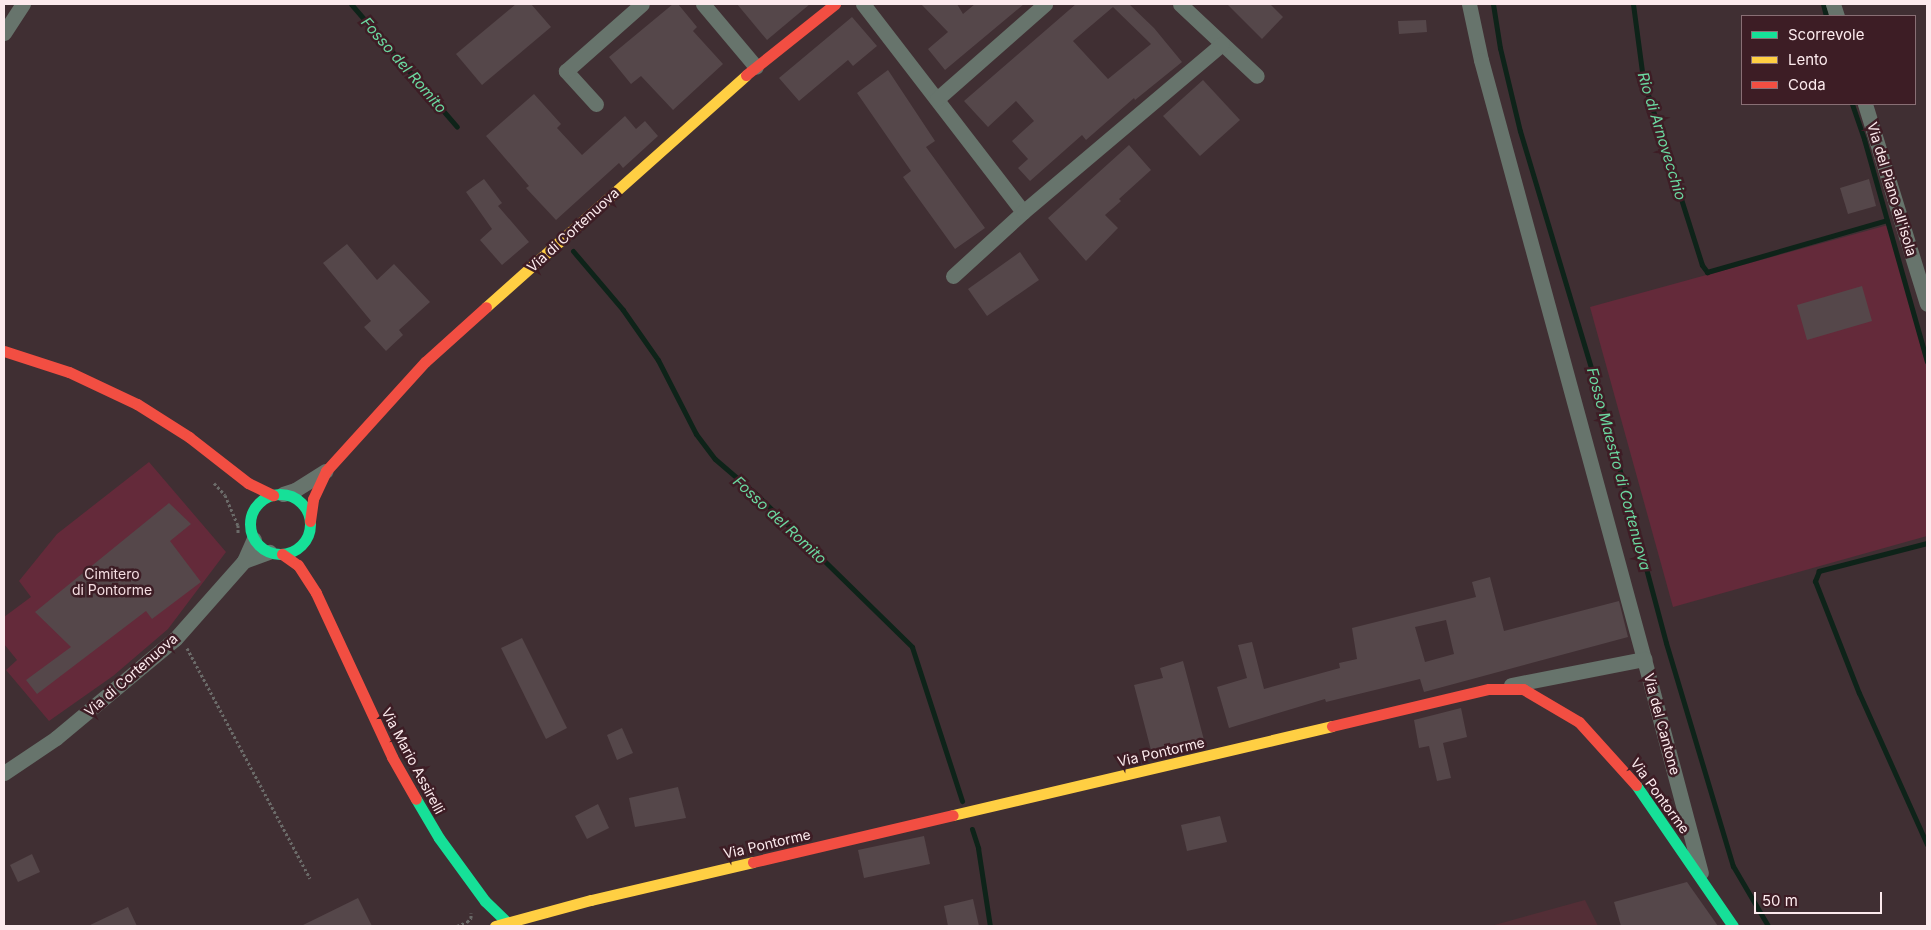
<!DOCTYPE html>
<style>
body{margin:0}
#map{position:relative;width:1931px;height:930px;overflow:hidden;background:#402f33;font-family:Inter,sans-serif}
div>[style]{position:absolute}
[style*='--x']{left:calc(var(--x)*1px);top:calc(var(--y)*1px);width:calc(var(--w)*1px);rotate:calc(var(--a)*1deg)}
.built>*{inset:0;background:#532e36}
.green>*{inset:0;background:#642a3a}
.stream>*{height:5px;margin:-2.5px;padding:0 2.5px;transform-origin:2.5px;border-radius:2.5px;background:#0e2319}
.building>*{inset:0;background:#55474a}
.path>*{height:3px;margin-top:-1.5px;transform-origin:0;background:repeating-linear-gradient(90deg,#6b6b69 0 2.5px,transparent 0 5px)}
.street>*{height:15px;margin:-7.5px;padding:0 7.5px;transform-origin:7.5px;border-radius:7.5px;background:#67746c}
.fast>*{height:11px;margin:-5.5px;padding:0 5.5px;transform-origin:5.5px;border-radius:5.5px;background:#16e098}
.fast>.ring{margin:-5.5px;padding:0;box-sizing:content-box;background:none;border:11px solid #16e098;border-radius:50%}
.slow>*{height:11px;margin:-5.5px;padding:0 5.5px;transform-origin:5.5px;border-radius:5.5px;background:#ffcf43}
.jam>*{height:11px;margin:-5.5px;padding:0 5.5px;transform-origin:5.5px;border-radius:5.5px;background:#f24e42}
span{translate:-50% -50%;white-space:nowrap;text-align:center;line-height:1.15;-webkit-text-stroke:5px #3d1d25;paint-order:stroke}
.street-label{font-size:14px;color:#fceaed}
.park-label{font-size:14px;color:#f4dde1}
.water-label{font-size:15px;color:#6bd8a0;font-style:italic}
.frame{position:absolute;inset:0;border:5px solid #fceaed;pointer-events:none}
.legend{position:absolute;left:1741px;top:15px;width:175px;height:90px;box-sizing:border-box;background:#3d1d25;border:1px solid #896f75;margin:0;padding:6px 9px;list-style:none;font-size:15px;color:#fceaed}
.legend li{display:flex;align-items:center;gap:10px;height:25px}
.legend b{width:25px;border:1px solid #896f75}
.scale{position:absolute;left:1754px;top:892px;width:128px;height:22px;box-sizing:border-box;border:2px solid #fceaed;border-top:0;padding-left:6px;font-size:15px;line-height:18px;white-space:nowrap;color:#fceaed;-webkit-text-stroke:4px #3d1d25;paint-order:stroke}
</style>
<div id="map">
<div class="built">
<div style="clip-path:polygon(1585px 900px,1598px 926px,1491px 926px)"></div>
</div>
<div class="green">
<div style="clip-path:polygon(1888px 225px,1927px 369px,1927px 536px,1673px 607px,1590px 307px)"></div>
<div style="clip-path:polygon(149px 462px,226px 552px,168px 629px,113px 676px,49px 721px,6px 670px,17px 660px,4px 644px,4px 617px,31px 597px,19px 581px,57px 534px)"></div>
</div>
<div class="stream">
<div style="--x:351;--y:4;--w:162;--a:49.2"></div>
<div style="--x:1493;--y:4;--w:45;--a:81"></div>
<div style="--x:1500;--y:48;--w:85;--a:76.5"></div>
<div style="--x:1520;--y:131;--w:285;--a:73.3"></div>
<div style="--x:1602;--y:404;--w:247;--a:75"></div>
<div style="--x:1666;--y:643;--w:233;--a:73.3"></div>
<div style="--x:1733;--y:866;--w:69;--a:59.7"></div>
<div style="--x:1633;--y:4;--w:76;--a:82.4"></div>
<div style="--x:1643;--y:79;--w:195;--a:72.4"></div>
<div style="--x:1702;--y:265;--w:9;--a:54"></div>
<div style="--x:1707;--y:272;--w:187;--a:-16.1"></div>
<div style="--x:1823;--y:4;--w:12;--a:76"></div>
<div style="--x:1852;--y:104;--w:37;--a:71"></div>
<div style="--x:1864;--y:139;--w:231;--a:74.2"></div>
<div style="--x:573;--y:251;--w:77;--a:49.7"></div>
<div style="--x:623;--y:310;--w:61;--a:55"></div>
<div style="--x:658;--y:360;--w:83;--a:62.8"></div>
<div style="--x:696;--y:434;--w:31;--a:53"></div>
<div style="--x:715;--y:459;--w:55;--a:40.6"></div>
<div style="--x:757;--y:495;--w:217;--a:44.4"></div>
<div style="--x:912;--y:647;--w:162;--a:72"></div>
<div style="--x:1927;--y:543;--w:112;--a:165.5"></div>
<div style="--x:1819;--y:571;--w:11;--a:112"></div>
<div style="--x:1815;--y:581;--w:120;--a:68.6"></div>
<div style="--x:1859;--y:693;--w:166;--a:65.8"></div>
<div style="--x:972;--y:829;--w:20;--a:72"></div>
<div style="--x:978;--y:848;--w:79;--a:81.3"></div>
</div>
<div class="building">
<div style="clip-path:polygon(516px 4px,531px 4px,551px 27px,482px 85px,456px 54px)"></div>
<div style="clip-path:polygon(673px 4px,678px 4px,697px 27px,693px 31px,723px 64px,673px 110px,641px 76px,631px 84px,609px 57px)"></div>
<div style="clip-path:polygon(737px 4px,810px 4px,767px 40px)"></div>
<div style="clip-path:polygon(921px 4px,957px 4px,963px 14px,975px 4px,1024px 4px,945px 70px,928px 49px,948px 32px)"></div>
<div style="clip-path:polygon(evenodd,1076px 4px,1129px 4px,1154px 28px,1182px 62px,1135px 100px,1134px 98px,1086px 140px,1082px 135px,1030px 181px,1018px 168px,1028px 159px,1012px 141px,1034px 121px,1016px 101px,988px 127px,964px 101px,1076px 4px,1113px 7px,1151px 44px,1108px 79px,1073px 41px,1113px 7px)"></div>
<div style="clip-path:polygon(1227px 4px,1270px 4px,1283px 17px,1262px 39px)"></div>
<div style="clip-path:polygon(852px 17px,877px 46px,853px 66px,848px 60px,799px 101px,779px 78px)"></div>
<div style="clip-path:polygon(1426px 20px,1427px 32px,1399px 34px,1398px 21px)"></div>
<div style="clip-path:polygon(888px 70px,935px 141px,926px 147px,985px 228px,955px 249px,903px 177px,911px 171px,857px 93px)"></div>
<div style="clip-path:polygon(1203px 80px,1240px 120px,1200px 156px,1163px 116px)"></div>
<div style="clip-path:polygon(534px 94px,561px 124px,557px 128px,582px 155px,625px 116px,636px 129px,645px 121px,658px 136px,623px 168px,619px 163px,556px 220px,526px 188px,529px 186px,486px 136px)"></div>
<div style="clip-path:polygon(1129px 145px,1151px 170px,1119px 199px,1121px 201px,1105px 215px,1118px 228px,1086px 261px,1048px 218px)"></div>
<div style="clip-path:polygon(484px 179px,502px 203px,498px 206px,529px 242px,502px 265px,480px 240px,492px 229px,466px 192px)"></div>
<div style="clip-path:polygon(1869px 179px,1876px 206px,1848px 214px,1840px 188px)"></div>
<div style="clip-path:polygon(347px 244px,377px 280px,394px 264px,430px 302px,399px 330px,403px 335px,386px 351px,364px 327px,371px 321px,323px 263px)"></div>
<div style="clip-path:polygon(1020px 252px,1039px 280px,987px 316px,968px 289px)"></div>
<div style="clip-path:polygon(1862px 286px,1872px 321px,1807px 340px,1797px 305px)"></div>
<div style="clip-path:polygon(169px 503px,191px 524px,170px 541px,201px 582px,152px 619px,146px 611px,37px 694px,26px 680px,71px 647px,35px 612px)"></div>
<div style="clip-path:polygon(evenodd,1490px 577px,1504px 631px,1619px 601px,1628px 637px,1424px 692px,1420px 679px,1326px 702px,1325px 699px,1229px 728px,1217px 687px,1247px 678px,1238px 645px,1252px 642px,1264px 689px,1340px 668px,1339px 663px,1357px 659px,1352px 628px,1476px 597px,1472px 582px,1490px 577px,1446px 620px,1454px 654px,1425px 662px,1415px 627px,1446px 620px)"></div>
<div style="clip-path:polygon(522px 638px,567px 728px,546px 739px,501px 648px)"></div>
<div style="clip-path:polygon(1183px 661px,1204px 740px,1152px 754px,1134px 685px,1163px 678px,1160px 668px)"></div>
<div style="clip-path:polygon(1461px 708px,1467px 737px,1443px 743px,1451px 778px,1437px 781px,1429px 746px,1419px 748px,1414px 720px)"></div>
<div style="clip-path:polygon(622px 728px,633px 753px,617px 760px,607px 735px)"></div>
<div style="clip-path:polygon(678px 787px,686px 818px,635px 827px,629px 798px)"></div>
<div style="clip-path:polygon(598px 804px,609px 828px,587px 839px,575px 816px)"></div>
<div style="clip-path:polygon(1220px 816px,1227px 842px,1187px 851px,1181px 825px)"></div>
<div style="clip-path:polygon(924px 836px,930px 864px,864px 878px,858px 850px)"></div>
<div style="clip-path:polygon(32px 854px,40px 872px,18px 882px,10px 865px)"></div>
<div style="clip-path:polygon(1687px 882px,1718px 926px,1621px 926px,1614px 902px)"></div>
<div style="clip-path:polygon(358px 898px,372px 926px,301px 926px)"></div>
<div style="clip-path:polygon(973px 899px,979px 926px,948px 926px,944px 906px)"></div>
<div style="clip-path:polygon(128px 907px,137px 926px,88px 926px)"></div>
</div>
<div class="path">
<div style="--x:214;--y:483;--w:16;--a:47"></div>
<div style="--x:225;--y:495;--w:33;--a:67"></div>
<div style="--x:238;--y:525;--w:9;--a:90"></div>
<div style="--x:187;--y:648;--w:261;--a:61.9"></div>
<div style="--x:457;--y:926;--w:11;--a:-22"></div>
<div style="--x:467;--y:922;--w:6;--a:-45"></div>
<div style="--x:471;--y:918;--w:5;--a:-90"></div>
</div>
<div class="street">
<div style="--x:703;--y:4;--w:82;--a:49.9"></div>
<div style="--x:863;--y:4;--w:262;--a:52.4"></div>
<div style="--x:1180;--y:4;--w:105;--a:43.1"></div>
<div style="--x:1469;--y:4;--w:57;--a:77.9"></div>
<div style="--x:1481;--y:60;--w:621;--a:74.78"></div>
<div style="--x:1833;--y:4;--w:13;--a:72"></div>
<div style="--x:4;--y:33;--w:35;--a:-57"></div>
<div style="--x:937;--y:99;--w:144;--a:-41.3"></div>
<div style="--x:596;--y:104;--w:45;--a:-132.3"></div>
<div style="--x:566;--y:71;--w:101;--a:-41.4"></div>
<div style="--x:1865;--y:104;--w:209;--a:72.8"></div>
<div style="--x:953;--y:276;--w:95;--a:-42.4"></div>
<div style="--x:1023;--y:212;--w:260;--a:-40.2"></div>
<div style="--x:283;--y:494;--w:13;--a:-18"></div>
<div style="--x:295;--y:490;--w:36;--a:-32"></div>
<div style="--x:244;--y:561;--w:27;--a:-20"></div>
<div style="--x:1511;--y:685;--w:136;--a:-11.1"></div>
<div style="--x:1644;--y:659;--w:221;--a:75.1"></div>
<div style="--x:4;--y:773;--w:63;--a:-33.9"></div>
<div style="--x:56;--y:738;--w:155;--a:-39.8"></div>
<div style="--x:175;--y:639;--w:104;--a:-48.5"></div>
<div style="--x:244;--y:561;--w:24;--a:-66"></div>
</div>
<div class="fast">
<div class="ring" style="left:250px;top:494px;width:49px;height:49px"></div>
<div style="--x:1636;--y:785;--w:171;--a:55.5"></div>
<div style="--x:416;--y:799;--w:45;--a:59.5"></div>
<div style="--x:439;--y:838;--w:78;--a:53.9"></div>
<div style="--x:485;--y:901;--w:36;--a:44"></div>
</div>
<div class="slow">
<div style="--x:486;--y:307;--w:348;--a:-41.7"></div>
<div style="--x:953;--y:815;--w:389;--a:-13.2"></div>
<div style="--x:495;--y:926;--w:99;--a:-15.2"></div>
<div style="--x:591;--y:900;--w:166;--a:-13.2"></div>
</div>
<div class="jam">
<div style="--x:746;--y:75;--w:114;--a:-38.6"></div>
<div style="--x:4;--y:351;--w:68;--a:17.9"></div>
<div style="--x:69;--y:372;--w:75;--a:25.2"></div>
<div style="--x:137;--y:404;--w:62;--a:32.4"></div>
<div style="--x:189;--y:437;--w:75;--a:37.9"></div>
<div style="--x:248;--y:483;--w:28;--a:26"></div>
<div style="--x:310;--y:521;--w:22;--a:-82"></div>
<div style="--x:313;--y:499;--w:31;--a:-65"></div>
<div style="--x:326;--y:471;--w:147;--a:-47.8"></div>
<div style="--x:425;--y:362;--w:82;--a:-42"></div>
<div style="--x:282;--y:554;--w:19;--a:35"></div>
<div style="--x:298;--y:565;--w:33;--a:57"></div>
<div style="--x:316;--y:593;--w:181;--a:65.1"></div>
<div style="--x:392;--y:757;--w:48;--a:60.3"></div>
<div style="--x:1332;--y:726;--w:161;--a:-13.3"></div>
<div style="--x:1489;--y:689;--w:34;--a:0"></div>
<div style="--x:1523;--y:689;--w:65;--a:30.5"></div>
<div style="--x:1579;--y:722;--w:85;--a:47.9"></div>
<div style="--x:753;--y:862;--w:205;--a:-13.2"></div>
</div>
<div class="street-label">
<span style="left:1892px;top:189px;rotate:73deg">Via del Piano all'isola</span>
<span style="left:573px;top:230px;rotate:-42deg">Via di Cortenuova</span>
<span style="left:131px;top:675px;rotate:-41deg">Via di Cortenuova</span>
<span style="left:1662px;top:724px;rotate:75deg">Via del Cantone</span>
<span style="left:1161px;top:752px;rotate:-13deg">Via Pontorme</span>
<span style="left:413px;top:761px;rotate:62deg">Via Mario Assirelli</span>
<span style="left:1660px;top:796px;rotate:54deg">Via Pontorme</span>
<span style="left:767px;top:844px;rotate:-13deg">Via Pontorme</span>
</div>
<div class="park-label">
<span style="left:112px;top:582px">Cimitero<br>di Pontorme</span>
</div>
<div class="water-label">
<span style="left:404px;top:65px;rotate:49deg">Fosso del Romito</span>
<span style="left:1662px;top:136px;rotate:73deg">Rio di Arnovecchio</span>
<span style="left:1619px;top:469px;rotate:75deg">Fosso Maestro di Cortenuova</span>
<span style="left:780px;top:520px;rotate:43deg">Fosso del Romito</span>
</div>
<div class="frame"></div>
<ul class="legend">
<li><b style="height:6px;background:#16e098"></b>Scorrevole</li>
<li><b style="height:6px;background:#ffcf43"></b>Lento</li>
<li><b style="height:6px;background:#f24e42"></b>Coda</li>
</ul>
<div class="scale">50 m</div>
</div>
